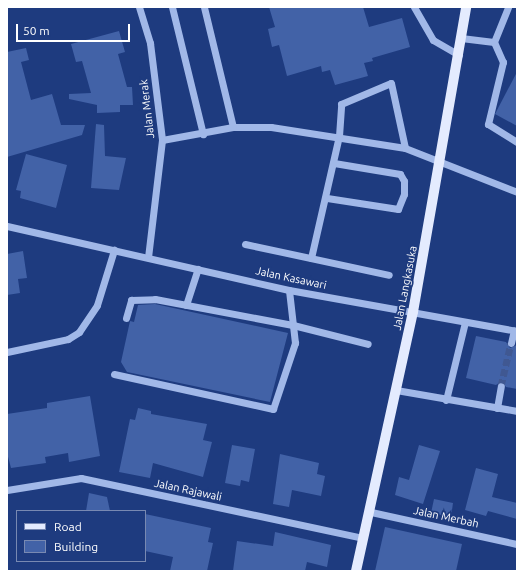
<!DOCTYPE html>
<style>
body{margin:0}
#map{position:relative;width:524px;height:578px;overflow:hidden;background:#1e3b7f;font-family:Ubuntu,sans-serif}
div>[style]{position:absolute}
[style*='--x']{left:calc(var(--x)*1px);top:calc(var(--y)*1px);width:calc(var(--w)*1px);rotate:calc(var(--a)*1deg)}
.building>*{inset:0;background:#4262a7}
.minor-tunnel>*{height:7px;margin-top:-3.5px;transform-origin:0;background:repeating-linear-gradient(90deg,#405892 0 7px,transparent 0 10.5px)}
.minor>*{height:7px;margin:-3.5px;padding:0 3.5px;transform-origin:3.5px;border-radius:3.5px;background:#a1b8e8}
.major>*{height:10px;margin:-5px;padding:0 5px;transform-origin:5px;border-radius:5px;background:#e4ebfe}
span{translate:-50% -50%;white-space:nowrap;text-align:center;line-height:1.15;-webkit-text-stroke:3.5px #1e3b7f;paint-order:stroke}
.street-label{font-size:11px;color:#fff}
.frame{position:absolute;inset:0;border:8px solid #fff;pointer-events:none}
.legend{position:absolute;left:16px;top:510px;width:130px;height:52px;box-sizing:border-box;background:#1e3b7f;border:1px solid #7889b2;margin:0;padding:5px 7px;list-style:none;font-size:12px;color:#fff}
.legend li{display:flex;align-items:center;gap:8px;height:20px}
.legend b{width:20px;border:1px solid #7889b2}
.scale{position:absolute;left:16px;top:24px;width:114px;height:18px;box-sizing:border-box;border:2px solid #fff;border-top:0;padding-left:5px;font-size:12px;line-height:14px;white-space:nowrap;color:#fff;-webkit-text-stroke:3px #1e3b7f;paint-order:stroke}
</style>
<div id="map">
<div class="building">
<div style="clip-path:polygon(269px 7px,363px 7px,369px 27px,402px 18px,410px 47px,372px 58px,373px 61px,364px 63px,368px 76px,335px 85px,330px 70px,322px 72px,321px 66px,287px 76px,279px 45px,272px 47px,268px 29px,275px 27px)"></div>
<div style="clip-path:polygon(119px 31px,125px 52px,118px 54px,127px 87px,132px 87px,133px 105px,120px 105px,120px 112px,97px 113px,97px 105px,69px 99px,69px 94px,91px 93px,82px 61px,76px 62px,71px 44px)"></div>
<div style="clip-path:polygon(26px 48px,29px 60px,21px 62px,31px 100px,52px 94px,61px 125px,85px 125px,82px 135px,7px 157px,7px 52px)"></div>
<div style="clip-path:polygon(517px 72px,517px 126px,495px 114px)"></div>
<div style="clip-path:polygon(96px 124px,104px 125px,105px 156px,126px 158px,119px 190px,91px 188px)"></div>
<div style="clip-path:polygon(26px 154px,67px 165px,56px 208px,20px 198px,21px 191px,16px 190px)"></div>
<div style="clip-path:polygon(23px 251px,27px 278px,18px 279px,20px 293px,7px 295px,7px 254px)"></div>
<div style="clip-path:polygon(155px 304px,288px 333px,270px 402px,127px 372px,121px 362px,130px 321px,134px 322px,138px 305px)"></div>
<div style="clip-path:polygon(476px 336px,506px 342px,510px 348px,517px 345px,517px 389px,506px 387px,502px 381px,496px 385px,466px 378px)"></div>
<div style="clip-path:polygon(90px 396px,100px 456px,69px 462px,68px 453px,45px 457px,46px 463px,11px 468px,7px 453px,7px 414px,47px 408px,47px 403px)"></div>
<div style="clip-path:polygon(138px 408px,151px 411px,151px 414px,207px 424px,203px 440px,212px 442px,203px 477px,153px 463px,150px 478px,119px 472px,130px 419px,135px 420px)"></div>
<div style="clip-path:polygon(232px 445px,255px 449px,249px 482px,241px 480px,240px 486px,225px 483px)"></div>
<div style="clip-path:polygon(419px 445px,440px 451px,423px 504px,395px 495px,399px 477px,409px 480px)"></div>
<div style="clip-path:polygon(280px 454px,319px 463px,317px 474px,325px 476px,321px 496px,292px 490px,289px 507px,273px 504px)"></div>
<div style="clip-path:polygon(476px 468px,498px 474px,492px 497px,517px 503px,517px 519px,488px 511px,486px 516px,465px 510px)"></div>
<div style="clip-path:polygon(89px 493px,107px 497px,110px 511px,86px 511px)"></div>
<div style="clip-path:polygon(434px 499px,453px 503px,451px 517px,431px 513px)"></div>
<div style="clip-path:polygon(145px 514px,211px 528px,208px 542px,213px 543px,207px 571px,170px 571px,173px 557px,145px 551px)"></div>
<div style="clip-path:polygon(385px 527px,462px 544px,456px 571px,375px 571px)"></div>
<div style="clip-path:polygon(275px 532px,331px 545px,327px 567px,307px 562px,305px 571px,233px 571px,237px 541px,273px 546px)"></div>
</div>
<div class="minor-tunnel">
<div style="--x:501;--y:386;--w:44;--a:-76.9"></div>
</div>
<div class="minor">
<div style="--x:139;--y:7;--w:38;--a:73"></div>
<div style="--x:150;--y:43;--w:98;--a:82.9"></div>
<div style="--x:162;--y:140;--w:118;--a:96.8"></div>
<div style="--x:172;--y:7;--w:131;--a:76.3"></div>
<div style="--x:414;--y:7;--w:38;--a:60"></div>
<div style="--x:433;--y:40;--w:30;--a:30"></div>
<div style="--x:461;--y:38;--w:33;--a:7"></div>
<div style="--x:494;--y:42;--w:22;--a:66"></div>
<div style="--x:503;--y:62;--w:64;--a:103.6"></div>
<div style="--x:488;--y:124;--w:34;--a:32"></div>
<div style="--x:494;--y:42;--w:38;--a:-68"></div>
<div style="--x:233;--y:127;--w:38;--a:0"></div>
<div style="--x:271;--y:127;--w:136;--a:8.9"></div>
<div style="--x:405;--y:148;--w:120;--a:21.4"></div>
<div style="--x:162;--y:140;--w:72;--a:-10.4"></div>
<div style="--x:233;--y:127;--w:123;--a:-103.6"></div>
<div style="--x:327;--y:198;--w:72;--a:8.8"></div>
<div style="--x:398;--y:209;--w:16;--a:-68"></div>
<div style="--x:404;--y:194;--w:13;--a:-90"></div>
<div style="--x:404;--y:181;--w:8;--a:-120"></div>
<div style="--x:400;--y:174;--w:67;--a:-170.5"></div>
<div style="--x:7;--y:226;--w:289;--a:12.8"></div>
<div style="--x:289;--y:290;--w:232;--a:10.2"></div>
<div style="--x:245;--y:244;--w:147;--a:12.1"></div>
<div style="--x:311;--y:258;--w:125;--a:-77.1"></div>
<div style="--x:339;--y:136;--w:32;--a:-86"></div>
<div style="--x:341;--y:104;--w:54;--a:-22.8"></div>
<div style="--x:391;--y:83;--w:66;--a:77.8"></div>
<div style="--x:186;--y:305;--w:38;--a:-72"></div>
<div style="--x:126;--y:318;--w:19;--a:-74"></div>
<div style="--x:131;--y:300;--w:24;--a:-2"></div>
<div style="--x:155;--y:299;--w:140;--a:10.7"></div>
<div style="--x:293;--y:325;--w:77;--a:14.2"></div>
<div style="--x:511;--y:343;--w:13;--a:-77"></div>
<div style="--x:7;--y:352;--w:62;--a:-12"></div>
<div style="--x:68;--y:339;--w:13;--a:-32"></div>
<div style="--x:79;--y:332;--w:32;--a:-56"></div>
<div style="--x:97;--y:305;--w:58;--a:-72.8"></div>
<div style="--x:114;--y:374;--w:163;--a:12.4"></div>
<div style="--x:273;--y:409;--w:70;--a:-71.6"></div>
<div style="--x:295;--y:343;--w:53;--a:-96.5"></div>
<div style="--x:396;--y:390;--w:123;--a:9.8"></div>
<div style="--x:446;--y:400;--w:80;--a:-76.3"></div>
<div style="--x:497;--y:408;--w:22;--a:-80"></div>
<div style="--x:7;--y:490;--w:75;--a:-9.2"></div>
<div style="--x:81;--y:478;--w:289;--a:12"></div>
<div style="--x:371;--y:512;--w:149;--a:12.4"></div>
</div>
<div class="major">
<div style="--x:356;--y:571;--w:265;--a:-77.6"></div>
<div style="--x:413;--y:312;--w:310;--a:-80.1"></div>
</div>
<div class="street-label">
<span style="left:147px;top:109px;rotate:-97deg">Jalan Merak</span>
<span style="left:291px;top:278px;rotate:12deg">Jalan Kasawari</span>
<span style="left:405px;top:288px;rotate:-79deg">Jalan Langkasuka</span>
<span style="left:188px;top:490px;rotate:12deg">Jalan Rajawali</span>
<span style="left:446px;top:517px;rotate:12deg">Jalan Merbah</span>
</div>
<div class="frame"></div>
<ul class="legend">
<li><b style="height:5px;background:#e4ebfe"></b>Road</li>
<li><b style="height:11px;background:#4262a7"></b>Building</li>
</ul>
<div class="scale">50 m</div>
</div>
